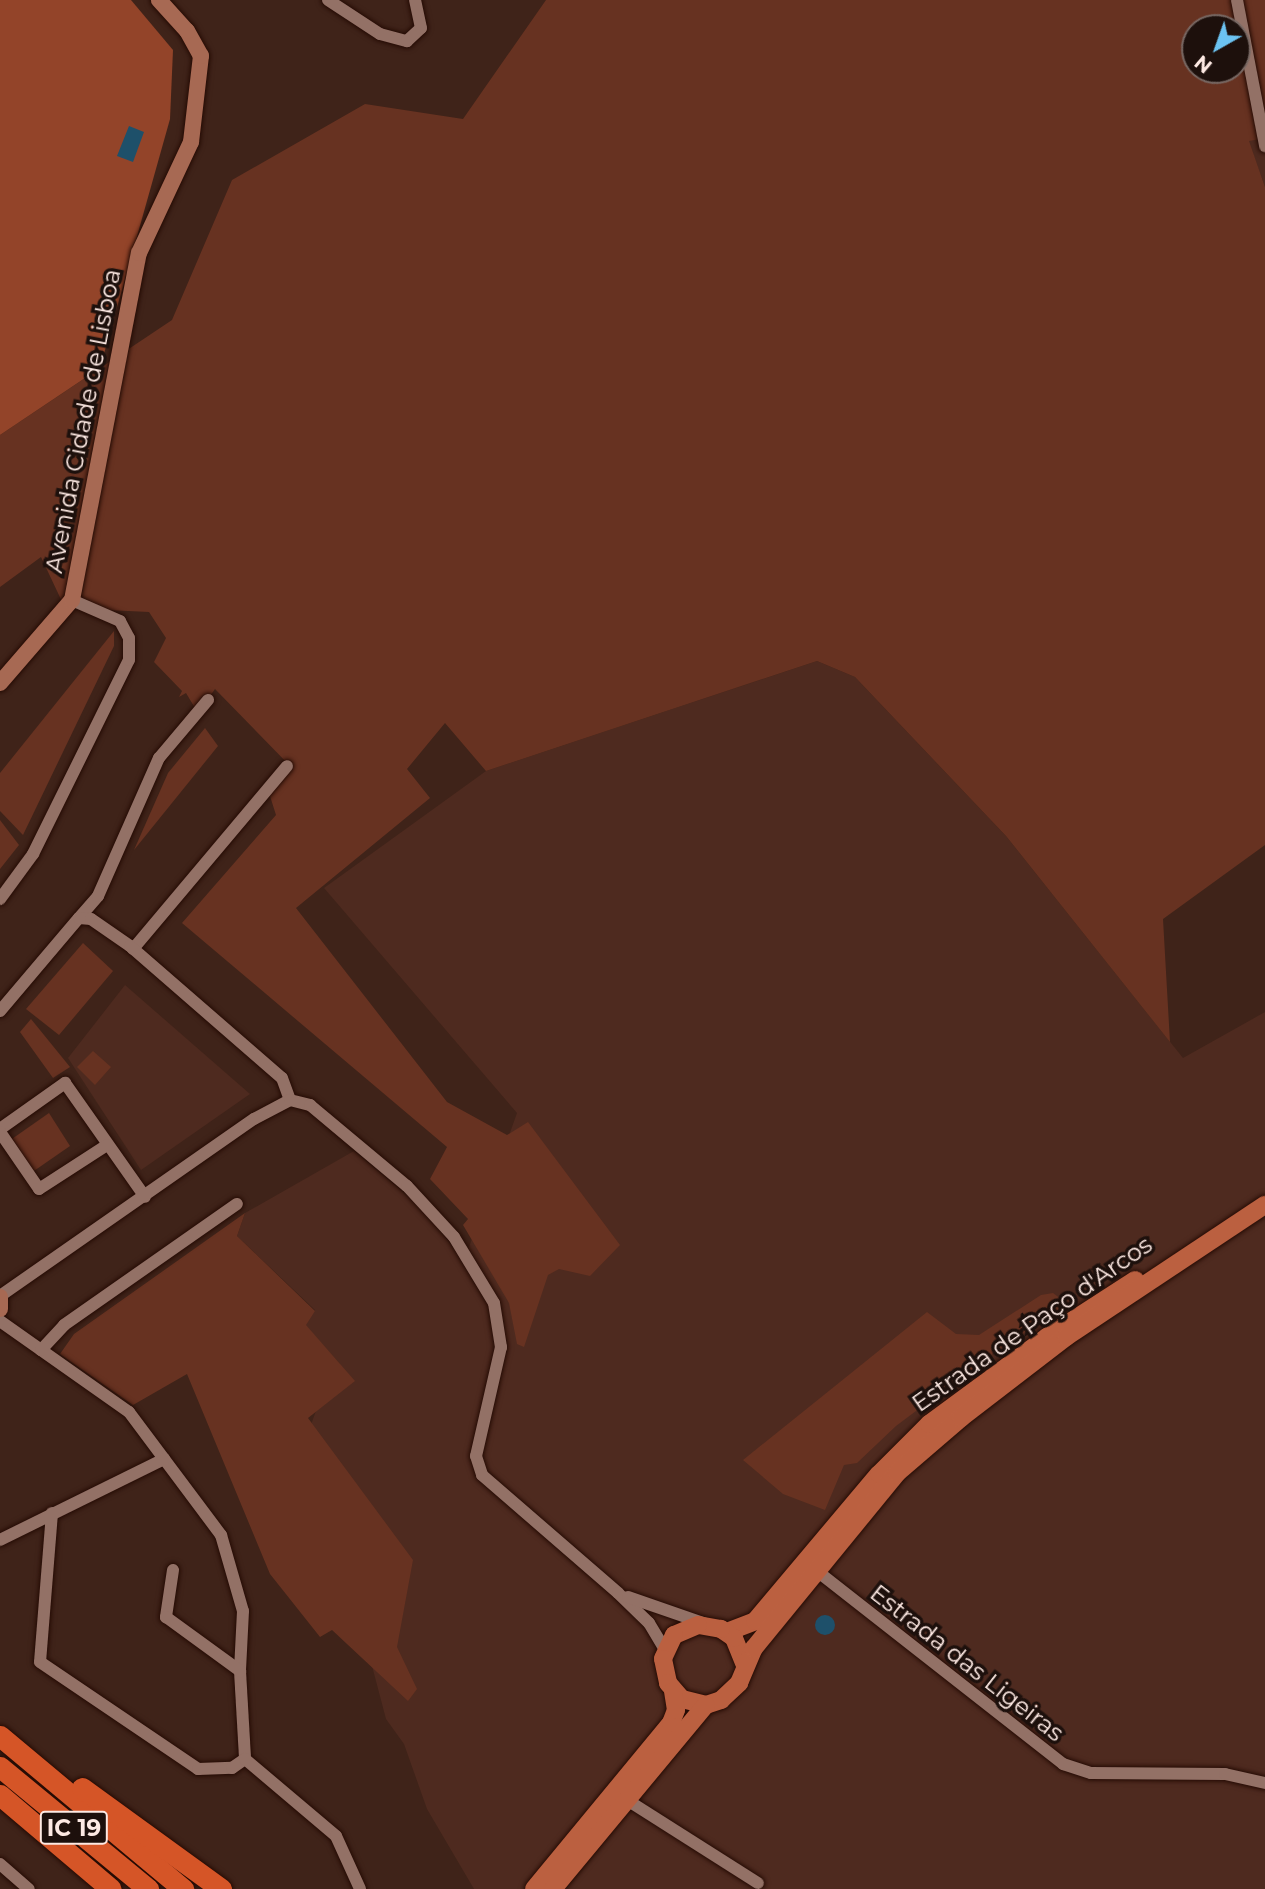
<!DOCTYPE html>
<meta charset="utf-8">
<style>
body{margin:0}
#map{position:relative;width:1265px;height:1889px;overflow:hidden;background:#3f2319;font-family:Montserrat,sans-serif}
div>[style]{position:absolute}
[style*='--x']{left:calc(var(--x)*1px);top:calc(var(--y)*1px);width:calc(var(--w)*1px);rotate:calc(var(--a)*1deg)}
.built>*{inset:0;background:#4e2a1f}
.green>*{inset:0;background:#673221}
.forest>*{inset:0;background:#934429}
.water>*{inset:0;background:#1e506a}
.round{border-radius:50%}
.roads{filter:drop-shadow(0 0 2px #250b04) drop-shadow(0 0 2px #250b04)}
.street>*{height:12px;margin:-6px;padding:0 6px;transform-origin:6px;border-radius:6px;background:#937166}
.secondary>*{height:16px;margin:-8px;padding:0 8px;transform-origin:8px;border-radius:8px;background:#a76953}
.primary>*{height:18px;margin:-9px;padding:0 9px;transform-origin:9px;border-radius:9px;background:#bb6040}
.highway>*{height:21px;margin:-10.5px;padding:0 10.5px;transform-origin:10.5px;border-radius:10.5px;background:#d55527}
span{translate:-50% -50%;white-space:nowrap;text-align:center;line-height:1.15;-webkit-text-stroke:7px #1d100c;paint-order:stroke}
.shield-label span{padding:2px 5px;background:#1d100c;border:2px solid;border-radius:5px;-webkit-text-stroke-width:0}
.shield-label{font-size:23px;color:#fde9e3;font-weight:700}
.street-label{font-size:24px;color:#fde9e3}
.north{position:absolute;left:1181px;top:14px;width:70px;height:70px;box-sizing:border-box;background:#1d100c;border:2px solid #776762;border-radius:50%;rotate:220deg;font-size:19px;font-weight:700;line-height:28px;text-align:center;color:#fde9e3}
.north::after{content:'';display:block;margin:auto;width:24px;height:32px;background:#6cc3f2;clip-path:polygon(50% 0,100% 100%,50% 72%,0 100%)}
</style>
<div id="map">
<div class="built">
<div style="clip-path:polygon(1265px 136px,1265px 187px,1248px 141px)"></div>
<div style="clip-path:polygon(817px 661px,855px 677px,1006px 836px,1183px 1058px,1265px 1012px,1265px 1889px,474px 1889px,427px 1809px,404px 1744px,386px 1719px,347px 1571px,297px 1464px,332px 1366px,340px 1364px,305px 1325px,315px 1310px,237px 1236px,245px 1213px,354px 1151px,421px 1207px,464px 1261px,517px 1113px,324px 888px,486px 771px)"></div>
<div style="clip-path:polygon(125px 985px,250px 1094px,141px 1170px,68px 1058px)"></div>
</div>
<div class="green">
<div style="clip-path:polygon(evenodd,546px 0,1265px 0,1265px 138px,1249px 141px,1265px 187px,1265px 845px,1163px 919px,1170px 1042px,1006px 836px,855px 677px,817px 661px,486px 771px,445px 723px,407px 769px,430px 798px,296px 908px,447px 1102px,507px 1135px,528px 1122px,620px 1245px,590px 1276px,559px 1269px,548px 1275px,524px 1347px,517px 1344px,509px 1303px,463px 1225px,468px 1219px,430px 1179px,447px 1147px,182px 923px,276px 815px,269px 793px,292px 768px,215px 689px,198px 713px,186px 693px,179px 697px,182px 691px,154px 662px,166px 638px,149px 612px,65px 608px,41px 557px,0 587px,0 435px,172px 320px,232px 180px,365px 104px,463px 119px,546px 0,1195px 28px,1237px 28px,1237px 70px,1195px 70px,1195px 28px)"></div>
<div style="clip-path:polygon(114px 631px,114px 646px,23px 835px,0 811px,0 773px)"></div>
<div style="clip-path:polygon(205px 728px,218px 746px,134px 850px,168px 773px)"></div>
<div style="clip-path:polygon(0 820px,19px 845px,0 869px)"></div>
<div style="clip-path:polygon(83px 943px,113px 971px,59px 1035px,26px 1009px)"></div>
<div style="clip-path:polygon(31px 1019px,70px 1067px,53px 1078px,20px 1032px)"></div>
<div style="clip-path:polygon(93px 1051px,111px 1067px,95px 1085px,77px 1067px)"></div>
<div style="clip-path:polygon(49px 1113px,70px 1146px,31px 1173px,9px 1141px)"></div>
<div style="clip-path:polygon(245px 1213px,237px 1236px,315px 1311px,306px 1325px,355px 1381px,308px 1418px,413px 1560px,397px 1647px,417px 1689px,408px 1701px,332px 1630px,320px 1637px,270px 1574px,187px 1374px,133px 1405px,60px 1354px,74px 1334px)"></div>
<div style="clip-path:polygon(1053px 1293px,1061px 1299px,1061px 1309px,996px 1351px,896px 1426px,857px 1463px,844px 1465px,825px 1510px,783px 1494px,743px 1460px,927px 1312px,956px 1334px,979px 1335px,1041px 1295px)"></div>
</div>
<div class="forest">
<div style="clip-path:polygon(0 0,131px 0,173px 50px,170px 119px,100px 368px,0 435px)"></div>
</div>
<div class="water">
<div style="clip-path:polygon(129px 126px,144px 132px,133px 162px,117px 156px)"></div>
<div class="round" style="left:815px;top:1615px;width:20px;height:20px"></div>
</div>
<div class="roads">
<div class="street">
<div style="--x:328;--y:0;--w:62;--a:33.2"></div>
<div style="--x:380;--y:34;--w:28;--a:15"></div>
<div style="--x:407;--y:41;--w:19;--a:-43"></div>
<div style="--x:421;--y:28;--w:29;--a:-102"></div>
<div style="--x:1237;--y:0;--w:149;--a:79.1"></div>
<div style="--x:0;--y:899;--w:56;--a:-53.7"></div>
<div style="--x:33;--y:854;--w:216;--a:-63.7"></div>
<div style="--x:129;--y:660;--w:22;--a:-90"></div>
<div style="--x:129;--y:638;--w:19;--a:-118"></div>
<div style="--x:120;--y:621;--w:52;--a:-156.4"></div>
<div style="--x:79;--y:918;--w:29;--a:-49"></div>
<div style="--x:98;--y:896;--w:151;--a:-66.2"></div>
<div style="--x:159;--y:758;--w:76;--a:-49.8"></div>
<div style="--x:133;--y:949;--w:239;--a:-49.9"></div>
<div style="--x:0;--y:1011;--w:122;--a:-49.7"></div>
<div style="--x:79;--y:918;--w:12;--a:5"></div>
<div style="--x:91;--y:919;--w:47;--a:34.7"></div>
<div style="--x:130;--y:946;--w:201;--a:41"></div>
<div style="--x:282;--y:1078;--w:23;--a:70"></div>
<div style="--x:0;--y:1129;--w:80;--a:-35.3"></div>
<div style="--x:65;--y:1083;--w:139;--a:54.9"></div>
<div style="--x:0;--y:1132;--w:69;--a:55.6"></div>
<div style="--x:39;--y:1189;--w:81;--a:-32.9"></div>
<div style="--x:0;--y:1296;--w:310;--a:-34.9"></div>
<div style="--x:254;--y:1119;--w:41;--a:-27.8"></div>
<div style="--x:290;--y:1100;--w:21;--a:14"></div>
<div style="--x:310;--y:1105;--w:126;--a:39.9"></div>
<div style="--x:407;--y:1186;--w:69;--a:47.3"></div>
<div style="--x:454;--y:1237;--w:77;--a:58.8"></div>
<div style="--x:494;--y:1303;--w:45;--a:81"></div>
<div style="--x:501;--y:1347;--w:112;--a:102.9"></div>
<div style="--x:476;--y:1456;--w:20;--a:72"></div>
<div style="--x:482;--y:1475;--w:180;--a:40.9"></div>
<div style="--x:618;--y:1593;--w:43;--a:44.1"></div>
<div style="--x:649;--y:1623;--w:31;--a:59"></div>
<div style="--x:0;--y:1321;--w:158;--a:35.2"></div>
<div style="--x:129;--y:1412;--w:154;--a:53.2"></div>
<div style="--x:221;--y:1535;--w:79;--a:73.9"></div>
<div style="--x:243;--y:1611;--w:60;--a:92.9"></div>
<div style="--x:240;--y:1671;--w:88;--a:86.7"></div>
<div style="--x:41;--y:1350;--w:34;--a:-47"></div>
<div style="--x:64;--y:1325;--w:211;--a:-35"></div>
<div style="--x:52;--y:1513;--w:149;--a:94.6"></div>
<div style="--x:40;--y:1662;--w:191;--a:34.1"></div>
<div style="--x:198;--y:1769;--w:34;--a:-2"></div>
<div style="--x:232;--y:1768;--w:16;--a:-35"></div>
<div style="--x:0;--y:1540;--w:183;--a:-26.3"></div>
<div style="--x:173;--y:1570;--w:48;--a:98.5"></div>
<div style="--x:166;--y:1617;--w:92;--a:36.1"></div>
<div style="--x:817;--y:1571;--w:313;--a:38.1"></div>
<div style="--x:1063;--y:1764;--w:29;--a:18"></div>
<div style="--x:1091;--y:1773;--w:134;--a:0.4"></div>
<div style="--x:1225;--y:1774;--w:41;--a:12.7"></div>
<div style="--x:628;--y:1597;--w:83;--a:19.1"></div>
<div style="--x:245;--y:1759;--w:119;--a:40.2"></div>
<div style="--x:336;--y:1836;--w:58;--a:65.6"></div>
<div style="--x:627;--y:1800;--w:155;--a:32.4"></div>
<div style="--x:0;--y:1864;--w:38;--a:41"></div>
</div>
<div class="secondary">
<div style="--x:0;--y:683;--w:110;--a:-49.1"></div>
<div style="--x:72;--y:600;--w:353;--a:-79.1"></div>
<div style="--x:139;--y:253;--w:123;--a:-64.9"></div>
<div style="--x:191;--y:142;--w:87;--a:-83.4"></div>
<div style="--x:201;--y:56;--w:29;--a:-119"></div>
<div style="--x:187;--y:31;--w:42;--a:-132.1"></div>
<div style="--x:0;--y:1297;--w:12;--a:90"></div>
</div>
<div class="primary">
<div style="--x:727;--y:1632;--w:30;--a:-21"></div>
<div style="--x:755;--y:1621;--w:192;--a:-49.9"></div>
<div style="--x:879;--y:1474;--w:71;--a:-45"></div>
<div style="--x:929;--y:1424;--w:147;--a:-36.4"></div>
<div style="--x:1047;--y:1337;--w:105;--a:-32.9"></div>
<div style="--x:744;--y:1663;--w:27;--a:-112"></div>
<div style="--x:734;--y:1638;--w:16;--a:-145"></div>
<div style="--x:721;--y:1629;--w:23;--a:-170"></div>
<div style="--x:698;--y:1625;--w:26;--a:157"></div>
<div style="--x:674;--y:1635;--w:26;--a:115"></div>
<div style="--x:663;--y:1659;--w:25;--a:78"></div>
<div style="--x:668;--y:1683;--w:21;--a:49"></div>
<div style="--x:682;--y:1699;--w:25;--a:14"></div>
<div style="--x:706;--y:1705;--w:16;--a:-18"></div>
<div style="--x:721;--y:1700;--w:25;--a:-43"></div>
<div style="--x:739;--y:1683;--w:38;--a:-67"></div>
<div style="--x:754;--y:1648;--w:226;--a:-50.7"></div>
<div style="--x:897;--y:1473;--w:84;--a:-40.7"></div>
<div style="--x:961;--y:1418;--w:133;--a:-37.6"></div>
<div style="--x:1066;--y:1337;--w:239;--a:-33.6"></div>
<div style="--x:534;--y:1889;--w:215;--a:-50.5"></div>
<div style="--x:671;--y:1723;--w:14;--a:-69"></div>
<div style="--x:676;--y:1710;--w:19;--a:-99"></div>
<div style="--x:553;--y:1889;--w:239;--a:-50.3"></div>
</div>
<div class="highway">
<div style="--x:0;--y:1736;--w:239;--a:39.9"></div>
<div style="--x:0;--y:1767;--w:192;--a:39.5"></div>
<div style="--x:82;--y:1788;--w:172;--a:36"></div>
<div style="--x:0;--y:1795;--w:145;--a:40.3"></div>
</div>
</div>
<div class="shield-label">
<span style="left:74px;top:1828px">IC 19</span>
</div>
<div class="street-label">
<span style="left:83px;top:421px;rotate:-79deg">Avenida Cidade de Lisboa</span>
<span style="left:1032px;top:1324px;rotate:-35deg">Estrada de Paço d'Arcos</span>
<span style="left:967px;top:1663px;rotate:38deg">Estrada das Ligeiras</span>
</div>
<div class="north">N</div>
</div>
